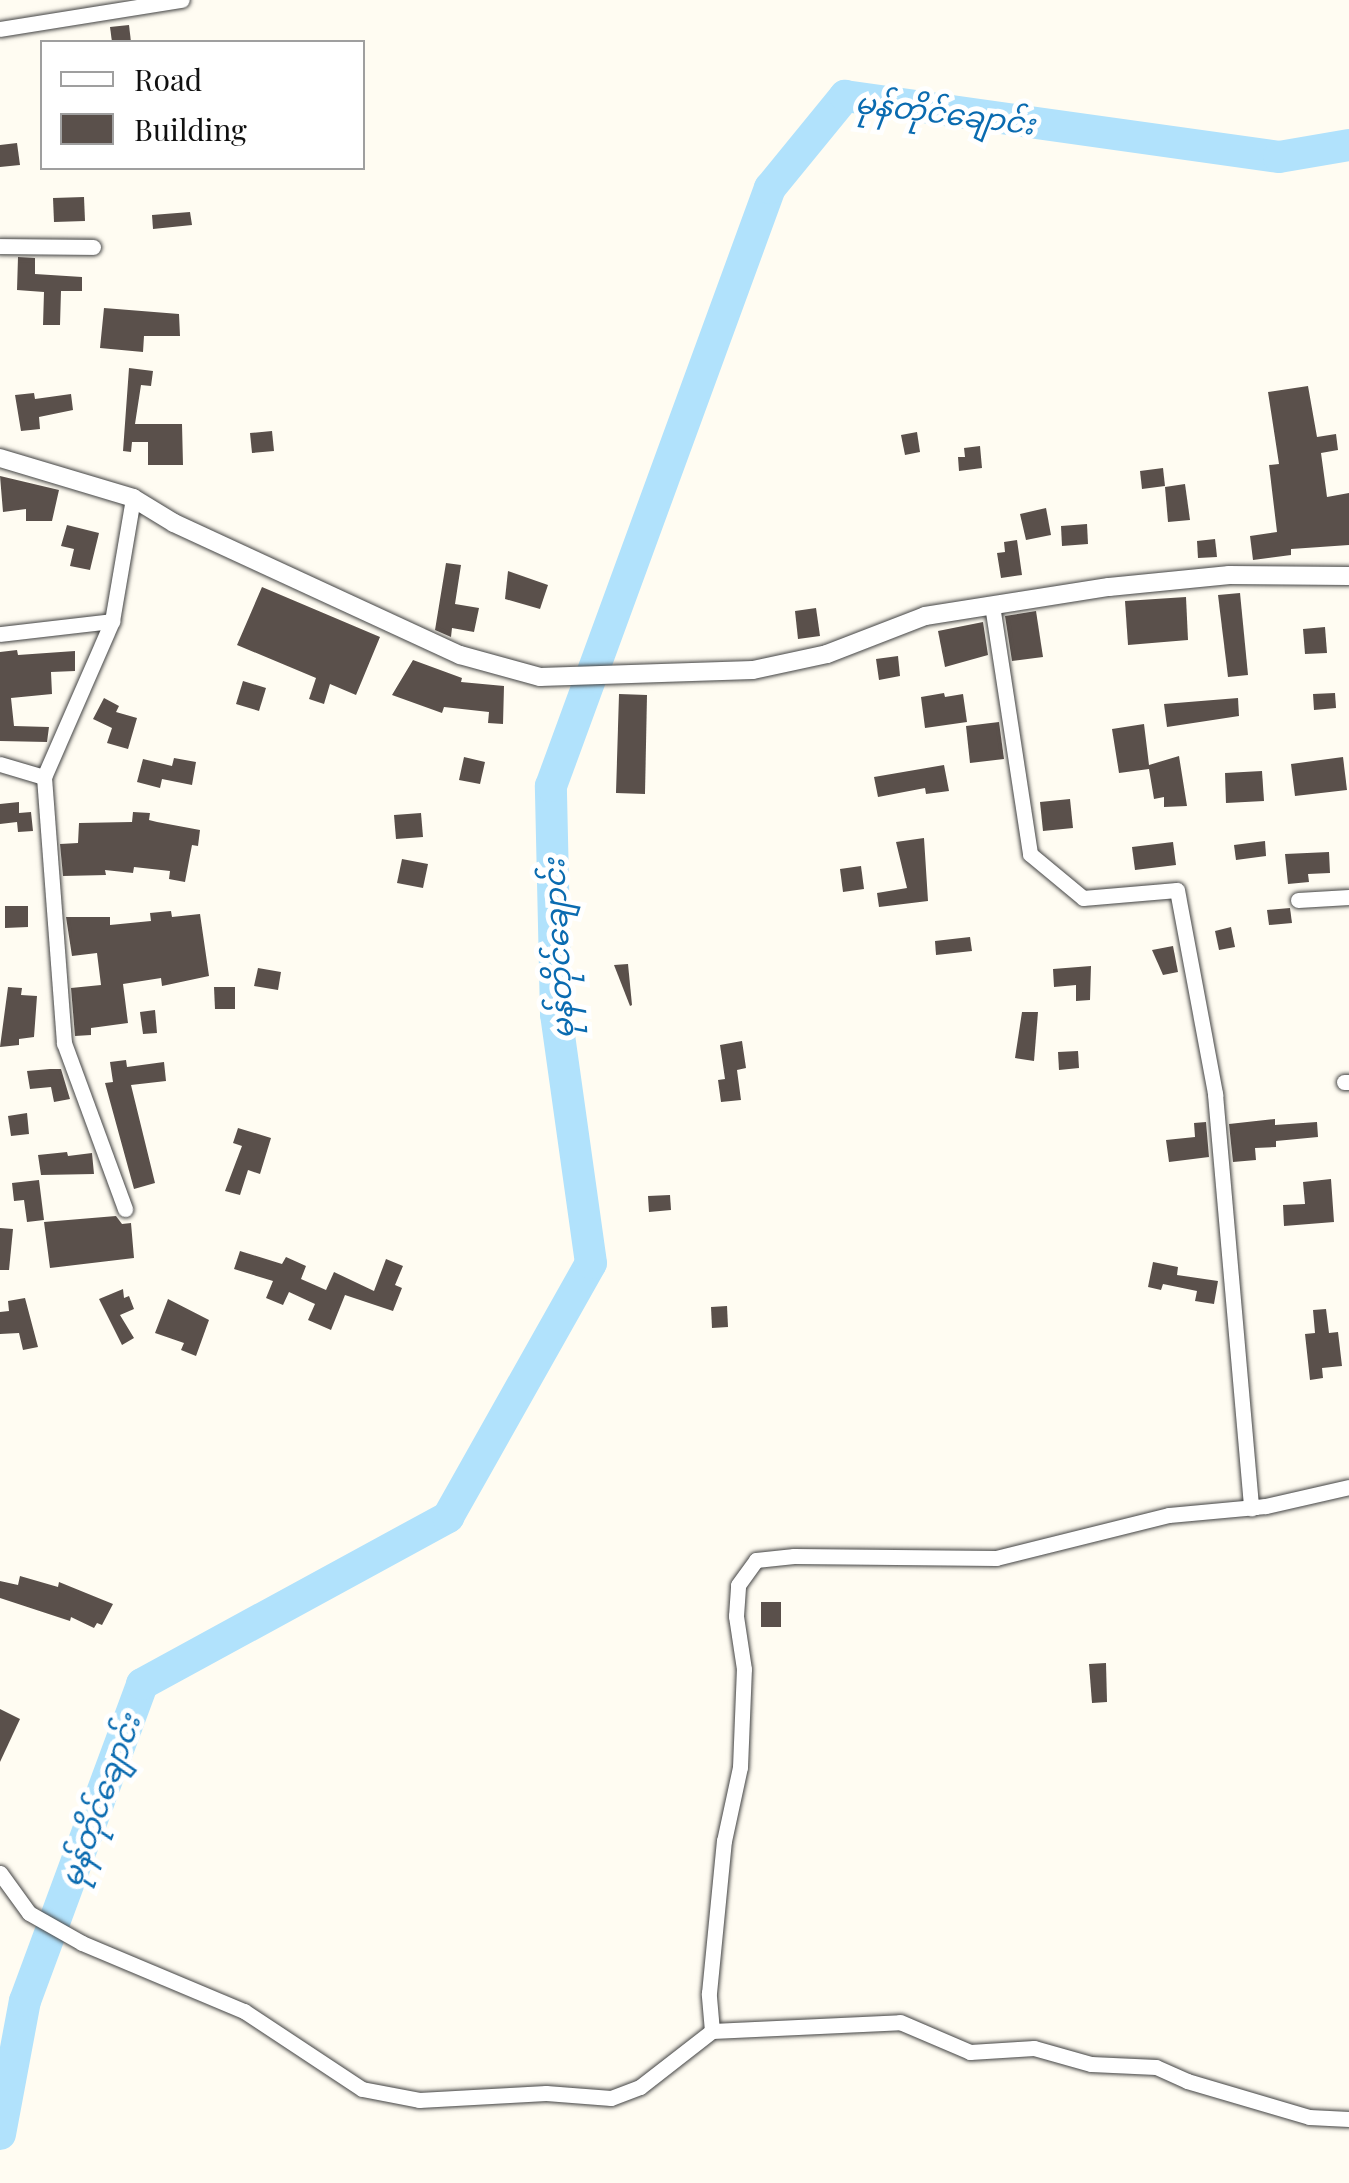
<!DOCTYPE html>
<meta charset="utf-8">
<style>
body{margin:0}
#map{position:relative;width:1349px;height:2183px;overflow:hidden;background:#fffcf2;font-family:"Playfair Display","Noto Sans Myanmar",serif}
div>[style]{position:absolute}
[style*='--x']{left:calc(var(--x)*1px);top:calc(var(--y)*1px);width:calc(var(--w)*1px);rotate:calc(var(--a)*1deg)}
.river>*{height:32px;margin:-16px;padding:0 16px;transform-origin:16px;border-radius:16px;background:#b1e2fc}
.building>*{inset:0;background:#5a504b}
.roads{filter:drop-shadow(0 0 2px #434343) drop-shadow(0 0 2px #434343)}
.minor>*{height:15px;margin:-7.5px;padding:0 7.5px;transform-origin:7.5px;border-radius:7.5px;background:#fff}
.tertiary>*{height:18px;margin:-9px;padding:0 9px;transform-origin:9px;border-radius:9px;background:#fff}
span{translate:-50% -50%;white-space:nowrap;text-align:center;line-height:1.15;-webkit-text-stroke:10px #fff;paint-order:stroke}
.water-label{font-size:30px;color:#0a6bb0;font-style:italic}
.legend{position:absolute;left:40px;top:40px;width:325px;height:130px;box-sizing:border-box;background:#fff;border:2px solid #9f9f9f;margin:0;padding:12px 18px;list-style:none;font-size:30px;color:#101010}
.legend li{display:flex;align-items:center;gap:20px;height:50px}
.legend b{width:50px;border:2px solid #9f9f9f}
</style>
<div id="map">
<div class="river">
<div style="--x:0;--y:2134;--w:135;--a:-79.4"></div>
<div style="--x:25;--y:2001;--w:338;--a:-69.7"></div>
<div style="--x:142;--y:1684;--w:349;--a:-28.6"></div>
<div style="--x:448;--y:1517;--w:291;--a:-60.6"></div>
<div style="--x:591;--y:1263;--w:251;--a:-98"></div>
<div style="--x:556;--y:1014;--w:228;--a:-91.3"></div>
<div style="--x:551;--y:786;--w:637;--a:-69.89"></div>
<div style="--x:770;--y:188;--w:119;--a:-50.8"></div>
<div style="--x:845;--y:96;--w:438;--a:8"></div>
<div style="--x:1279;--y:157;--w:71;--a:-9.7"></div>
</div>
<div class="building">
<div style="clip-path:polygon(129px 25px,131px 42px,112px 42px,110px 27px)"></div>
<div style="clip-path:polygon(17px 143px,20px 165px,0 167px,0 145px)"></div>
<div style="clip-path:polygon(84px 197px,85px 221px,54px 222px,53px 198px)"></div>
<div style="clip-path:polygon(190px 212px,192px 225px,153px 229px,152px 215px)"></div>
<div style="clip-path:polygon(18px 257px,35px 258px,35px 274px,82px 277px,82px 291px,61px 291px,60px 325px,43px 325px,44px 292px,17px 290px)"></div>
<div style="clip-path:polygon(104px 308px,179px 314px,180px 336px,144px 336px,143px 352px,100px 348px)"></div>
<div style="clip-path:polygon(129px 368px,153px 371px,151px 386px,141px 385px,135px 424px,182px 424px,183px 465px,148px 465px,148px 442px,132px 442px,131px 452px,123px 451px)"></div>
<div style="clip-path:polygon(1308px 386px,1317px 437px,1336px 434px,1338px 450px,1321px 453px,1327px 497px,1349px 493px,1349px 545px,1291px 549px,1291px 555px,1253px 560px,1250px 536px,1277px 532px,1269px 465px,1279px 464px,1268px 392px)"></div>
<div style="clip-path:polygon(34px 393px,35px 399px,71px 394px,73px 410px,39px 417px,40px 429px,21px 431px,15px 395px)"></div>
<div style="clip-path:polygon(272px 431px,274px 451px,252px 453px,250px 433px)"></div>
<div style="clip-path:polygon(917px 432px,920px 452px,905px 455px,901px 435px)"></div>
<div style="clip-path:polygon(980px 446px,982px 468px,959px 471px,958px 457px,965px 457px,964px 448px)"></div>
<div style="clip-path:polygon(1163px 468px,1165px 486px,1142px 489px,1140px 471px)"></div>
<div style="clip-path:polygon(0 476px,59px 490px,52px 521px,26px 521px,26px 509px,3px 512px)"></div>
<div style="clip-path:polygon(1185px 484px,1190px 520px,1168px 522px,1165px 487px)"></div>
<div style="clip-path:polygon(1046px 508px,1051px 535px,1026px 540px,1020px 514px)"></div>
<div style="clip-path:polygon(1087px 524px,1088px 544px,1062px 546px,1061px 526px)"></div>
<div style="clip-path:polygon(67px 525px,99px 533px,90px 570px,70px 566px,74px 549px,61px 546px)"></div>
<div style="clip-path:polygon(1215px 539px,1217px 557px,1198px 558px,1197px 541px)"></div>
<div style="clip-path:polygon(1017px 540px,1022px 575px,1001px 578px,997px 553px,1005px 552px,1004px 542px)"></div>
<div style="clip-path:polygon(446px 563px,461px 565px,455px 604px,479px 608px,474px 632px,452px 628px,451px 637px,435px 630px)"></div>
<div style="clip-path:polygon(508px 571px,548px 585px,540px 609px,505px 599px)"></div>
<div style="clip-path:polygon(262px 587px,380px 637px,356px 695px,330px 684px,324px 704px,309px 699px,316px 678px,237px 645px)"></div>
<div style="clip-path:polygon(1240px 593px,1248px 675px,1228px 677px,1218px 595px)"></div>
<div style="clip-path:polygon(1186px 597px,1188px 640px,1128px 645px,1125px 601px)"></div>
<div style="clip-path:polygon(816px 608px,820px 636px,798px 639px,795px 611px)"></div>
<div style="clip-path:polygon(1036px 611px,1043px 657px,1012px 661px,1005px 616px)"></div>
<div style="clip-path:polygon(983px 622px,988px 655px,945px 667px,938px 631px)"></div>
<div style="clip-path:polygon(1325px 627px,1327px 653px,1305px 654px,1303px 629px)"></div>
<div style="clip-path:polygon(17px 650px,18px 655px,75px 651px,75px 671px,51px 672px,52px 694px,11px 698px,14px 726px,49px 727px,47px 742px,0 741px,0 652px)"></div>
<div style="clip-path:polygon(898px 656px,900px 676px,879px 680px,876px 659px)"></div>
<div style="clip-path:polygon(413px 660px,462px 678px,461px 682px,504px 686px,503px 724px,488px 723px,489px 712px,444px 707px,442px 713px,392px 695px)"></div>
<div style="clip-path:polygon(243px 681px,266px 688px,259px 711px,236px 704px)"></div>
<div style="clip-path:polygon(944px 693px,945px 697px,963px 694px,967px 722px,925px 728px,921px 697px)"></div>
<div style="clip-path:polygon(1335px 693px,1336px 708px,1314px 710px,1313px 694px)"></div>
<div style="clip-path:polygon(619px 694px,647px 695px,645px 794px,616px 793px)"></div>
<div style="clip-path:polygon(104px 698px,119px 706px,116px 712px,137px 718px,128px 749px,107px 743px,112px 728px,93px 719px)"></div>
<div style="clip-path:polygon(1238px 698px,1239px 716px,1167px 727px,1164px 704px)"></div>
<div style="clip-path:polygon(999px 722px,1004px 759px,970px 763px,966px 726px)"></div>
<div style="clip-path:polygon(1144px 724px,1149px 765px,1179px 756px,1187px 806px,1164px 807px,1164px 797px,1154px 799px,1149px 769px,1119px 773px,1112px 729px)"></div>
<div style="clip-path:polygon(464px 757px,485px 762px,480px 784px,459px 780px)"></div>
<div style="clip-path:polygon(1343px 757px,1347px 790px,1295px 796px,1291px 764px)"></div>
<div style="clip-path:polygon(174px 758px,196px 762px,192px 785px,162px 779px,160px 788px,137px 782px,143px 759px,172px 766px)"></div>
<div style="clip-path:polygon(944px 765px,949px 791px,926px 794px,925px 788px,878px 797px,874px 777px)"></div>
<div style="clip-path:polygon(1262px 771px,1264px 801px,1226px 803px,1225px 773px)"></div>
<div style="clip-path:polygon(1070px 799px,1073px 828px,1043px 831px,1040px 802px)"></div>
<div style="clip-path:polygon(19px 802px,19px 813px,31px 812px,33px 831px,18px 832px,17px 822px,0 824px,0 804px)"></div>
<div style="clip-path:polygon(133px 812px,150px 813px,149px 820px,157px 822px,200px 830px,198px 846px,192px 845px,185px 882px,169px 879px,170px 871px,134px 867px,133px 873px,105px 870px,106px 875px,63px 876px,60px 844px,78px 843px,79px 823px,132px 822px)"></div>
<div style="clip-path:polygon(421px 813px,423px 837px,396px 839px,394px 815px)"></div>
<div style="clip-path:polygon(924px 838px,928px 901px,879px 907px,877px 893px,907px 888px,896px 842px)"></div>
<div style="clip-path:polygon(1265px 841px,1266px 856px,1236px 860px,1234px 845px)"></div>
<div style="clip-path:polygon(1173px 842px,1176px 865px,1135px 870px,1132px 847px)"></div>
<div style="clip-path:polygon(1329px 852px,1330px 873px,1308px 874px,1309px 882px,1288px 884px,1285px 854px)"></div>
<div style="clip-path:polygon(402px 859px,428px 864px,423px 888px,397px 883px)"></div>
<div style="clip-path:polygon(861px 866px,864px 889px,843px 892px,840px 869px)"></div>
<div style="clip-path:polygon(5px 906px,28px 906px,28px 927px,5px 928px)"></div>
<div style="clip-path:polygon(1290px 908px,1292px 923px,1269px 925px,1267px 910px)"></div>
<div style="clip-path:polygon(171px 911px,172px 917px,200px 914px,209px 976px,162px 986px,161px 978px,123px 984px,128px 1023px,91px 1028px,91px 1035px,75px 1036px,71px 988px,101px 985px,97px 953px,72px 956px,66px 917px,110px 917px,110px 925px,151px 921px,150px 913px)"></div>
<div style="clip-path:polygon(1231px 927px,1235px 947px,1219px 950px,1215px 931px)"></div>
<div style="clip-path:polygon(970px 937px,972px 951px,936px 955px,935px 941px)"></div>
<div style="clip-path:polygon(1173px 946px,1178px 972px,1163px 975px,1152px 950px)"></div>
<div style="clip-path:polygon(628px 964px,632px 1005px,630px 1006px,614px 965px)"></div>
<div style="clip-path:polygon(1091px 966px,1090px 1000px,1076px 1001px,1076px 985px,1054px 987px,1053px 969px)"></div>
<div style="clip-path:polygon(258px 968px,281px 972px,278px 990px,254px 986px)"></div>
<div style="clip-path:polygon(8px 987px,22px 988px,21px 995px,37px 996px,34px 1037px,19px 1039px,19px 1045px,0 1047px)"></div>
<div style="clip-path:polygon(214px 987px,235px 987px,235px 1009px,215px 1009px)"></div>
<div style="clip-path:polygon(155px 1010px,157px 1033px,143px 1034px,140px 1012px)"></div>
<div style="clip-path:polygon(1022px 1012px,1038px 1012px,1034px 1061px,1015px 1058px)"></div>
<div style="clip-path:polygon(742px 1041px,746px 1068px,737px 1070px,741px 1100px,721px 1102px,718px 1080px,725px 1079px,720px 1045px)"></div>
<div style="clip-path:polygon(1078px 1051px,1079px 1068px,1059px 1070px,1058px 1052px)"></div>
<div style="clip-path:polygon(126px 1060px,127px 1067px,164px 1062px,166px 1081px,131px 1085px,155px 1183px,134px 1189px,105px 1083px,113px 1082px,110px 1062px)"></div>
<div style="clip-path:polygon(50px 1069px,61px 1069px,70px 1099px,54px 1102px,51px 1087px,30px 1089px,27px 1071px)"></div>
<div style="clip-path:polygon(27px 1113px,29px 1134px,11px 1136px,8px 1116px)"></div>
<div style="clip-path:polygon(1275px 1119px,1275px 1125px,1317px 1122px,1318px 1137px,1276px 1141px,1276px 1147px,1255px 1148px,1256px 1160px,1233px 1162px,1229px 1124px)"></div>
<div style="clip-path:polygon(1206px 1122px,1209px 1157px,1169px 1162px,1166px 1140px,1195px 1137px,1194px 1123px)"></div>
<div style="clip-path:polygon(238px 1128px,271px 1138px,260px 1174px,248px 1170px,240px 1195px,225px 1191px,242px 1146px,233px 1143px)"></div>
<div style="clip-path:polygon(67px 1152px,68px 1156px,92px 1153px,94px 1174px,41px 1175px,38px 1155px)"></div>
<div style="clip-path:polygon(1331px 1179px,1334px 1222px,1284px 1226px,1283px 1205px,1305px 1204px,1303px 1182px)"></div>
<div style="clip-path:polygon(39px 1180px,44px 1220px,27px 1222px,24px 1200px,14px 1201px,12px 1183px)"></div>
<div style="clip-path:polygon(670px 1195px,671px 1210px,649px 1212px,648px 1196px)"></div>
<div style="clip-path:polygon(116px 1216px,122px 1224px,131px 1223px,134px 1258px,50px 1268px,44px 1222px)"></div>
<div style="clip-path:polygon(0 1228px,13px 1229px,9px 1270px,0 1270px)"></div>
<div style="clip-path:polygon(240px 1251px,282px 1264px,286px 1257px,306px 1266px,301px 1279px,326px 1290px,334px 1272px,374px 1291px,386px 1259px,403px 1266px,395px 1285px,402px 1288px,393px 1311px,345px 1295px,331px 1330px,308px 1320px,315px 1304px,289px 1292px,283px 1305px,266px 1298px,273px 1281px,234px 1269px)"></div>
<div style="clip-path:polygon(1153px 1262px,1178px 1267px,1177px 1275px,1218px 1281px,1214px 1304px,1195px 1301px,1197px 1291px,1163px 1284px,1161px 1290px,1148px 1287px)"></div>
<div style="clip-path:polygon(123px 1289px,124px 1298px,129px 1296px,134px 1309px,120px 1315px,134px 1338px,122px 1345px,99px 1299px)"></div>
<div style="clip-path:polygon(25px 1298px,38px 1347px,23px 1350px,19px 1333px,0 1334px,0 1312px,9px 1311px,8px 1301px)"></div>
<div style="clip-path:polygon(168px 1299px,209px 1320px,196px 1356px,181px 1350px,184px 1343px,155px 1333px)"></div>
<div style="clip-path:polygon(727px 1306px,728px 1327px,712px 1328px,711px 1307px)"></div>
<div style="clip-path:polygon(1326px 1309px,1329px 1333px,1338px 1332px,1342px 1366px,1322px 1368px,1323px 1378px,1310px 1380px,1305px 1334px,1315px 1333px,1313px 1310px)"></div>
<div style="clip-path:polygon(20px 1576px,58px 1587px,59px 1582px,113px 1604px,102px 1625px,97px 1623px,94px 1628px,71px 1617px,70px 1621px,0 1598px,0 1581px,18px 1585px)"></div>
<div style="clip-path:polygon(761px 1602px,781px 1602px,781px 1627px,761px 1627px)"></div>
<div style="clip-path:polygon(1106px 1663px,1107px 1702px,1092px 1703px,1089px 1664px)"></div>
<div style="clip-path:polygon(0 1709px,20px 1719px,0 1762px)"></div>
</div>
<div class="roads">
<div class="minor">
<div style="--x:0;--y:29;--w:184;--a:-9.1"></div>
<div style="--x:0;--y:246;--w:93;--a:0.6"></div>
<div style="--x:992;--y:605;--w:252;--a:81.3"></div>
<div style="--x:1030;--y:854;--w:69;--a:39.7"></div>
<div style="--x:1083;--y:898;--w:94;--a:-4.9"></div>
<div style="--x:1177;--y:890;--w:208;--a:79.4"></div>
<div style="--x:1215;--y:1094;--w:416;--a:85"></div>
<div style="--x:0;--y:634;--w:113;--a:-6.6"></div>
<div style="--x:0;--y:764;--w:46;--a:16.5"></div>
<div style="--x:44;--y:777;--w:267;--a:85.7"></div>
<div style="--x:64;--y:1043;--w:177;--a:69.8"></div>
<div style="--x:44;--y:777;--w:170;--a:-66.4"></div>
<div style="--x:112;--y:621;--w:125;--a:-80.3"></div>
<div style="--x:1298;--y:900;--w:51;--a:-3.4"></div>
<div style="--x:1344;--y:1082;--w:5;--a:0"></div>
<div style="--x:0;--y:1873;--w:49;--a:54.1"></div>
<div style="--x:29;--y:1913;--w:61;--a:29.5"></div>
<div style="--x:82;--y:1943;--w:176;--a:22.8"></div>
<div style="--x:244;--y:2011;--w:141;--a:33.5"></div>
<div style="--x:362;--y:2089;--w:58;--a:10.9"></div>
<div style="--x:419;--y:2100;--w:127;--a:-3.2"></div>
<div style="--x:546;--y:2093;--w:65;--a:4.4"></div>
<div style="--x:611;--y:2098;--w:31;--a:-21"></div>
<div style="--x:640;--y:2087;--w:91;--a:-37.9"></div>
<div style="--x:712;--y:2031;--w:38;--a:-95"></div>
<div style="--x:709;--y:1993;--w:153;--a:-84.4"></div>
<div style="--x:724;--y:1841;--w:76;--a:-77.8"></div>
<div style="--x:740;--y:1767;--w:98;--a:-87.7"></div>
<div style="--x:744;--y:1669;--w:54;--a:-98.6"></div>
<div style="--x:736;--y:1616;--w:31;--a:-86"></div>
<div style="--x:738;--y:1585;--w:31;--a:-54"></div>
<div style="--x:756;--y:1560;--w:38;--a:-6"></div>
<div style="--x:794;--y:1556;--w:202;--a:0.6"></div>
<div style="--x:996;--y:1558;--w:178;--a:-14"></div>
<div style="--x:1169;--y:1515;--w:97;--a:-5.3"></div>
<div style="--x:1266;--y:1506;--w:85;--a:-12.9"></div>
<div style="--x:712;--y:2031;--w:188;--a:-2.7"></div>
<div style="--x:900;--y:2022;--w:76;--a:23.2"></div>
<div style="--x:970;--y:2052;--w:64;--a:-3.6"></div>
<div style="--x:1034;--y:2048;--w:59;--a:15.7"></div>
<div style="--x:1091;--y:2064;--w:65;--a:2.6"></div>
<div style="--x:1156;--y:2067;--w:34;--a:24"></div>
<div style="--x:1187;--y:2081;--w:127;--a:16.4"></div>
<div style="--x:1309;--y:2117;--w:40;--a:2.9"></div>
</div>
<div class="tertiary">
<div style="--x:0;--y:458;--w:139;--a:16.7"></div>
<div style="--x:133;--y:498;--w:48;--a:31.4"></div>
<div style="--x:174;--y:523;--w:315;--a:24.8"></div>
<div style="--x:460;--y:655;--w:83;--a:15.4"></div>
<div style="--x:540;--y:677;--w:213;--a:-1.9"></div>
<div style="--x:753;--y:670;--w:76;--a:-12.2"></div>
<div style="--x:827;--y:654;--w:105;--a:-21.2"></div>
<div style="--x:925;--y:616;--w:186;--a:-9"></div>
<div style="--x:1109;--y:587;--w:121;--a:-5.7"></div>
<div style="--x:1229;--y:575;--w:120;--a:0.5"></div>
</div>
</div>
<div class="water-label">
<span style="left:945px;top:112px;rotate:7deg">မုန်တိုင်ချောင်း</span>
<span style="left:557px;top:949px;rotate:-93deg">မုန်တိုင်ချောင်း</span>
<span style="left:99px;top:1800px;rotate:-70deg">မုန်တိုင်ချောင်း</span>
</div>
<ul class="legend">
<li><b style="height:12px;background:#fff"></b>Road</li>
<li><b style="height:28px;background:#5a504b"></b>Building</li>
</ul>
</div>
